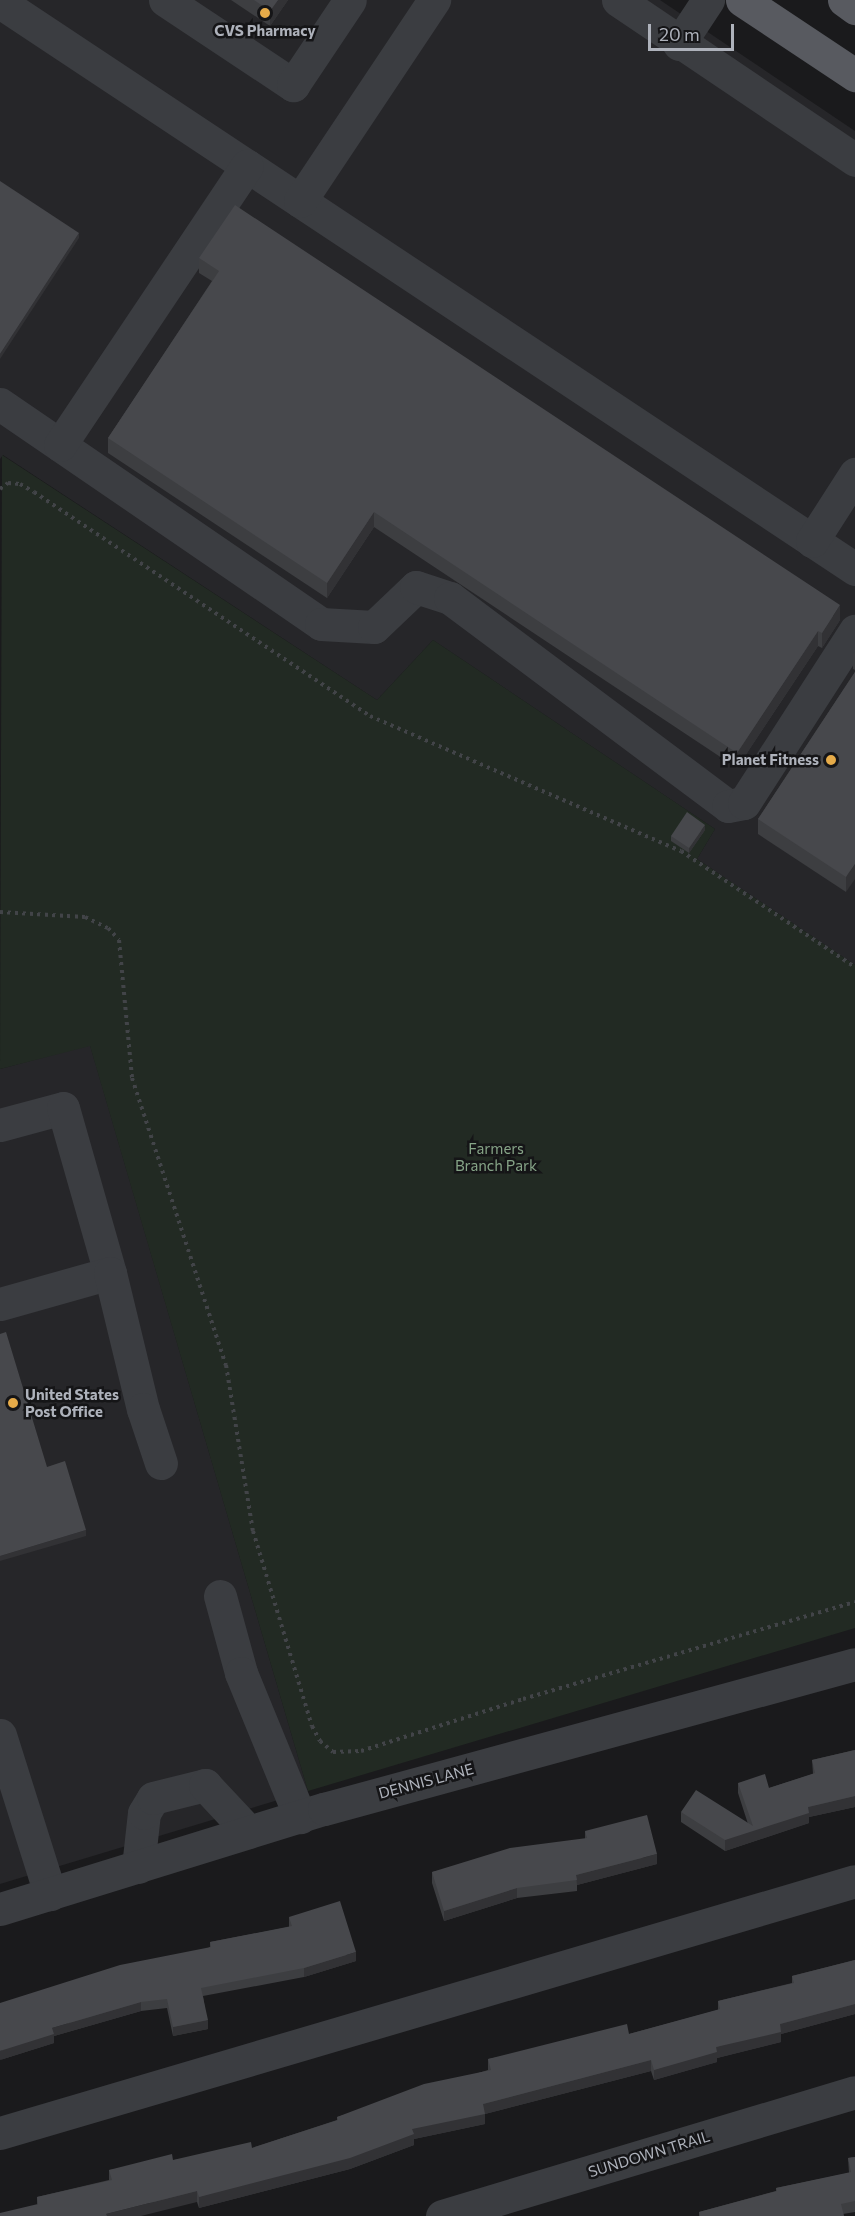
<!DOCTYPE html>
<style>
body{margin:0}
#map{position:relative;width:855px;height:2216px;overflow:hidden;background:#1a1a1c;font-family:Commissioner,sans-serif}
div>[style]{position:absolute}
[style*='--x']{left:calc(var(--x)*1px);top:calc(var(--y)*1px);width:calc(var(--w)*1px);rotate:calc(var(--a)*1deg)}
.built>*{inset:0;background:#262629}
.green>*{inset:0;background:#222a23}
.path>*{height:4px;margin-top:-2px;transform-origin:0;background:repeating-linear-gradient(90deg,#424448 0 3px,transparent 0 7.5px)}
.minor>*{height:33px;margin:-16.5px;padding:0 16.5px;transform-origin:16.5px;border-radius:16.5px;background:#3b3d41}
.major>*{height:33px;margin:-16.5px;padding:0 16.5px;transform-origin:16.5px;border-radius:16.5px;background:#585a60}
.wall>*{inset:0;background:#3d3e41}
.shaded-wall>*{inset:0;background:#323235}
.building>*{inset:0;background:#47484c}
.dots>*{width:16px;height:16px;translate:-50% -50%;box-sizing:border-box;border:3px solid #151517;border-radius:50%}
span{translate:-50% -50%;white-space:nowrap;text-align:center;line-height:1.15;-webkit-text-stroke:5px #151517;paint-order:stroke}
.poi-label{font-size:15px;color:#aeb2bb;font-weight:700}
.right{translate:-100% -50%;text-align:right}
.left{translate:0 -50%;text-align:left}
.park-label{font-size:15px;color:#86a487}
.street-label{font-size:15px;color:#aeb2bb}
.scale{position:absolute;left:648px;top:24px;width:86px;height:27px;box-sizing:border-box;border:3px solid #aeb2bb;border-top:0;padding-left:8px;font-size:18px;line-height:21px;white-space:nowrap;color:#aeb2bb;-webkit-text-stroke:4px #151517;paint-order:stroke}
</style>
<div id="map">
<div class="built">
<div style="clip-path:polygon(0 0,660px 0,855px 131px,855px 965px,697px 859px,715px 829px,433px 640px,377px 700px,3px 455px,0 459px)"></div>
<div style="clip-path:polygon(90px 1045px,308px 1791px,0 1884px,0 1069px)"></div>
</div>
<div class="green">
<div style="clip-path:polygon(2px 455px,377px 700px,433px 640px,715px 829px,697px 859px,855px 965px,855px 1628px,308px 1791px,90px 1046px,0 1069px)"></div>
</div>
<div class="path">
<div style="--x:0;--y:489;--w:10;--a:-37"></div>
<div style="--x:8;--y:483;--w:12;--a:5"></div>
<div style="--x:20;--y:484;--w:16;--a:30"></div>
<div style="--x:34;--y:492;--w:404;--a:33.7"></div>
<div style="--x:370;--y:716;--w:339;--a:23.5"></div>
<div style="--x:681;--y:851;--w:209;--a:33.7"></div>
<div style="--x:0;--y:912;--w:85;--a:3.4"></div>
<div style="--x:85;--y:917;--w:25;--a:26"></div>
<div style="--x:108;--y:928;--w:16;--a:47"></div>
<div style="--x:119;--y:940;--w:139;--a:84.6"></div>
<div style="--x:132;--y:1078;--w:302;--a:71.9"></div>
<div style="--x:226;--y:1365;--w:168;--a:80.8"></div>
<div style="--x:253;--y:1531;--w:204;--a:73.2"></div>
<div style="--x:312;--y:1726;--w:17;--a:62"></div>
<div style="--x:320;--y:1741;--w:17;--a:40"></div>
<div style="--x:333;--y:1752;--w:28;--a:-2"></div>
<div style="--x:361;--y:1751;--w:170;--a:-17.8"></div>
<div style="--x:523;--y:1699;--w:346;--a:-16.3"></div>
</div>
<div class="minor">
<div style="--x:165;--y:0;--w:154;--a:33.6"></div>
<div style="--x:293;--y:85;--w:102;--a:-56.2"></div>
<div style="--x:618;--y:0;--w:286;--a:34"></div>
<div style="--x:0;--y:2;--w:1026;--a:33.55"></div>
<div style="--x:679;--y:44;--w:53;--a:-56.6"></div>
<div style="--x:300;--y:201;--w:242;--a:-56.3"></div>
<div style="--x:0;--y:404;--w:389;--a:34.4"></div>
<div style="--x:321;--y:624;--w:53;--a:3.2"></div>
<div style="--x:374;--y:627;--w:58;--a:-43.6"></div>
<div style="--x:416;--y:587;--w:36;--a:18"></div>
<div style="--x:450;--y:598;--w:347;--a:36.8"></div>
<div style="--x:728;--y:806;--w:16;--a:-11"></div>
<div style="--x:744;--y:803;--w:205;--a:-57.2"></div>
<div style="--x:60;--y:445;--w:336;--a:-56.2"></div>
<div style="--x:812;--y:541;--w:80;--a:-57.3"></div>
<div style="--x:0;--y:1125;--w:65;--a:-15.1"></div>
<div style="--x:63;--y:1108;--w:172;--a:74.1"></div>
<div style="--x:0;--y:1304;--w:114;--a:-15.7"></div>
<div style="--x:110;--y:1273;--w:140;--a:76.4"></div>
<div style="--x:143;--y:1409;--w:57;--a:71.6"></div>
<div style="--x:220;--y:1596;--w:80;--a:74.7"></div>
<div style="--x:241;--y:1673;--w:156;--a:67.7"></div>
<div style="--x:0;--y:1735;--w:167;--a:72.5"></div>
<div style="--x:138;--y:1867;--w:54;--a:-83.7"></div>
<div style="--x:144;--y:1813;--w:17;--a:-59"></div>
<div style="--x:153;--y:1798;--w:54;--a:-14"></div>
<div style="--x:205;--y:1785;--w:64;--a:46.9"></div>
<div style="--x:0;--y:1909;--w:339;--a:-17.2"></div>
<div style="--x:324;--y:1809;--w:550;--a:-15.27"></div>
<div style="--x:0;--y:2133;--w:891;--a:-16.42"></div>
<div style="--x:442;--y:2216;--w:431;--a:-16.7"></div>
</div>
<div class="major">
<div style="--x:742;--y:0;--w:136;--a:33.6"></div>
<div style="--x:844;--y:0;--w:14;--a:36"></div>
</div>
<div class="wall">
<div style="clip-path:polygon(231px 0,288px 0,270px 26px)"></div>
<div style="clip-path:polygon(199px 258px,840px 620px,822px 648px,818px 646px,737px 768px,374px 527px,327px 598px,108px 453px,108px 438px,212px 281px,199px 273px)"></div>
<div style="clip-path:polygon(855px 651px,855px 670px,853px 669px,853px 654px)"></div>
<div style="clip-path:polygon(855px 672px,846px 892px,758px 834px,758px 819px)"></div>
<div style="clip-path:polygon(705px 830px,689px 853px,671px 841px,671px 836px)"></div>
<div style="clip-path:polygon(855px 1750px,855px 1807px,809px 1817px,809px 1823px,725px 1851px,681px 1822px,681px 1812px,748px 1824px,738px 1793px,738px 1783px,769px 1788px,813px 1774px,812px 1760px)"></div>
<div style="clip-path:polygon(585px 1831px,657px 1864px,577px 1885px,577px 1891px,517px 1898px,444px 1921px,432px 1883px,432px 1872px,585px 1839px)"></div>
<div style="clip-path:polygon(289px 1917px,356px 1961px,304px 1977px,203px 1996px,208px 2029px,173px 2036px,167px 2008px,141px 2011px,54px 2036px,54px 2043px,0 2060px,210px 1947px,210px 1942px,289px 1927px)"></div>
<div style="clip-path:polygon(855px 1960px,855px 2014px,781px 2034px,781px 2042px,717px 2058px,717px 2062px,654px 2080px,651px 2071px,485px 2114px,485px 2124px,414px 2139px,414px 2145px,350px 2169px,199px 2208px,197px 2202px,37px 2204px,37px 2197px,109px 2180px,109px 2170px,252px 2148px,337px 2120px,337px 2117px,488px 2070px,488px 2059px,629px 2034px,718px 2010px,718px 2001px,792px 1983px,792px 1976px)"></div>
<div style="clip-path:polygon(855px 2157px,855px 2212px,843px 2214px,844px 2216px,699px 2216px,699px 2212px,776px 2191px,776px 2188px,849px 2173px,848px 2158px)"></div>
</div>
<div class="shaded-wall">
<div style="clip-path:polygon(278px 0,288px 0,270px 26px,270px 11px)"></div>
<div style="clip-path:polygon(79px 233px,79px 238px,0 359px,0 354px)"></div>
<div style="clip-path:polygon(374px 512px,374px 527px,327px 598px,327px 583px)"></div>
<div style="clip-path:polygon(840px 605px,840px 620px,822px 648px,822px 633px)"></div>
<div style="clip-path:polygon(818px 631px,818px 646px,737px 768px,737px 753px)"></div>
<div style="clip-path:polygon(705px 825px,705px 830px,689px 853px,689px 848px)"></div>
<div style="clip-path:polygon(855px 864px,855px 879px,846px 892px,846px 877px)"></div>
<div style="clip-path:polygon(86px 1530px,86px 1536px,0 1561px,0 1556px)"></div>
<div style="clip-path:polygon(855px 1796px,855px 1807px,809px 1817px,809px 1823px,725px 1851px,725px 1840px,808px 1807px)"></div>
<div style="clip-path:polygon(657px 1854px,657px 1864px,577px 1885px,576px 1875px)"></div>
<div style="clip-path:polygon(517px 1888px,517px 1898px,444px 1921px,444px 1911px)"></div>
<div style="clip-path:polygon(356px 1952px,356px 1961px,304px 1977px,304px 1968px)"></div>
<div style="clip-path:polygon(141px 2002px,141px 2011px,54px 2036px,54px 2043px,0 2060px,0 2051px,52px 2028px)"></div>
<div style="clip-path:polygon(855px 2004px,855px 2014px,781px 2034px,781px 2042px,717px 2058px,717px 2062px,654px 2080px,654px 2070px,780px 2024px)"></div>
<div style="clip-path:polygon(208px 2020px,208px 2029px,173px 2036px,173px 2027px)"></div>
<div style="clip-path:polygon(651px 2060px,651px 2071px,485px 2114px,485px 2124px,414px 2139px,414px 2145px,350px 2169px,199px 2208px,199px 2197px,412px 2129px,483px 2104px)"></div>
<div style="clip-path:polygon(197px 2191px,197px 2202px,141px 2216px,106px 2216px,106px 2214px)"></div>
</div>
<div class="building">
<div style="clip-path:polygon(254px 0,278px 0,270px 11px)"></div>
<div style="clip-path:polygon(0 181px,79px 233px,0 354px)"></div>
<div style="clip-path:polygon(235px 205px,840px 605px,822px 633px,818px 631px,737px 753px,374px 512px,327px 583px,108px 438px,219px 271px,199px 258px)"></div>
<div style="clip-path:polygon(855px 672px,855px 864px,846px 877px,758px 819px)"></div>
<div style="clip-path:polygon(687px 812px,705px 825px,689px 848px,671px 836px)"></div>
<div style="clip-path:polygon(6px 1332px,47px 1467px,65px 1461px,86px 1530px,0 1556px,0 1334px)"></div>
<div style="clip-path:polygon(855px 1750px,855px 1796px,808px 1807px,809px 1813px,725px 1840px,681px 1812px,696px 1790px,753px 1826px,738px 1783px,765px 1774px,769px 1788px,815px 1773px,812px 1760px)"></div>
<div style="clip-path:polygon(647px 1815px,657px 1854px,576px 1875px,577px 1880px,517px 1888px,444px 1911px,432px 1872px,510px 1848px,587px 1838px,585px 1831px)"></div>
<div style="clip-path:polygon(340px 1901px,356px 1952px,304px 1968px,201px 1988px,208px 2020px,173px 2027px,167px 1999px,141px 2002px,52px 2028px,54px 2034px,0 2051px,0 2003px,120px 1965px,211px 1947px,210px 1942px,292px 1926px,289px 1917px)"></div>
<div style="clip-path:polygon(855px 1960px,855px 2004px,780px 2024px,781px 2032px,716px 2047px,717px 2052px,654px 2070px,651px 2060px,483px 2104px,485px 2114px,412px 2129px,414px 2134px,350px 2158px,199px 2197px,197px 2191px,106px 2214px,107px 2216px,0 2216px,0 2213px,38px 2204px,37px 2197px,112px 2180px,109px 2170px,172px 2154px,173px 2160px,251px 2142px,252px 2148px,338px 2120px,337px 2117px,424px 2084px,491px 2070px,488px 2059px,627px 2024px,629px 2034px,720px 2009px,718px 2001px,794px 1983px,792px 1976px)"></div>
<div style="clip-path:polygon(855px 2157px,855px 2201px,841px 2204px,844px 2216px,700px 2216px,699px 2212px,777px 2191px,776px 2188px,851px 2172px,848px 2158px)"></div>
</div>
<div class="dots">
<div style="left:265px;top:13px;background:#e6ab49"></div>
<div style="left:831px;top:760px;background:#e6ab49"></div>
<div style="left:13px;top:1403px;background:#e6ab49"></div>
</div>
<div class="poi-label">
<span style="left:265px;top:31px">CVS Pharmacy</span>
<span class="right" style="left:819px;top:760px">Planet Fitness</span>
<span class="left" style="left:25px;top:1403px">United States<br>Post Office</span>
</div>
<div class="park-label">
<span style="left:496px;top:1157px">Farmers<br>Branch Park</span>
</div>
<div class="street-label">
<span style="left:426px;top:1781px;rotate:-15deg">DENNIS LANE</span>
<span style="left:649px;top:2154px;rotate:-17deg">SUNDOWN TRAIL</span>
</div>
<div class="scale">20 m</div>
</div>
